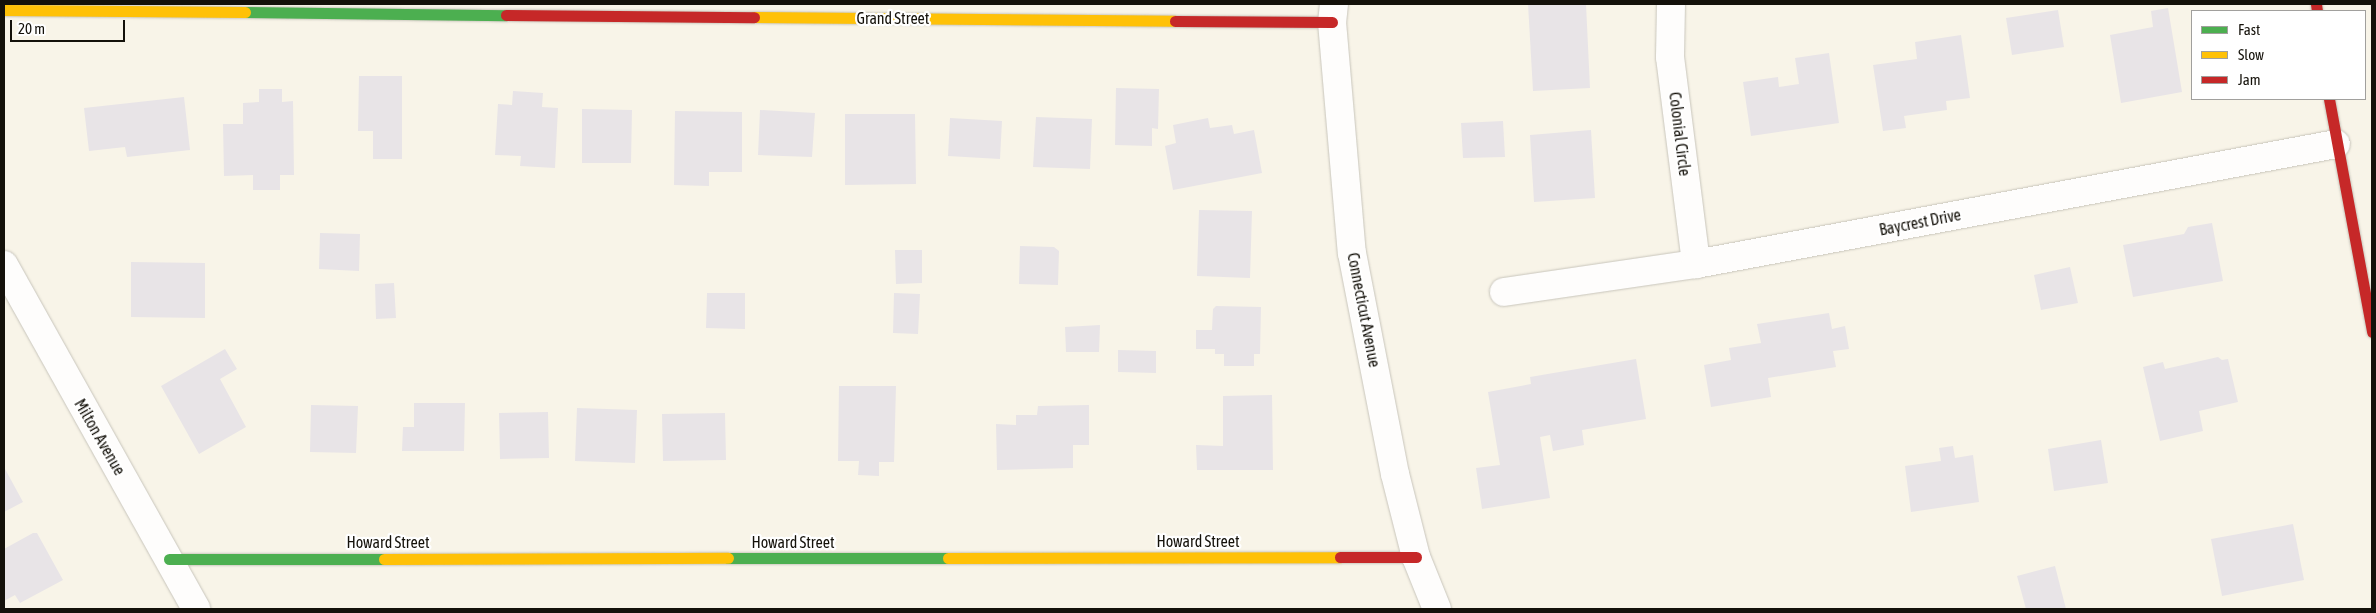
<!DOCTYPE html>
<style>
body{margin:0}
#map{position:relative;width:2376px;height:613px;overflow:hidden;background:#f8f4e8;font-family:"Asap Condensed",sans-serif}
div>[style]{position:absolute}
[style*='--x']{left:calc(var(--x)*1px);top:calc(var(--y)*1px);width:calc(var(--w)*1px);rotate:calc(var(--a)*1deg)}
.building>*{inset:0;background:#e8e4e7}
.roads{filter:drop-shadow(0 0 1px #c8c5bb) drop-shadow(0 0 1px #c8c5bb)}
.street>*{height:28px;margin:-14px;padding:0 14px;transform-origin:14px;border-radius:14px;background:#fefdfc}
.fast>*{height:11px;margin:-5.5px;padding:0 5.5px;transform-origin:5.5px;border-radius:5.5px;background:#4caf50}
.slow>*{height:11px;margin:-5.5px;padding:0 5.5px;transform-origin:5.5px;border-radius:5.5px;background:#ffc107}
.jam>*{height:11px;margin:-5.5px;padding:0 5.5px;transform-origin:5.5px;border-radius:5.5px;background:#c62828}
span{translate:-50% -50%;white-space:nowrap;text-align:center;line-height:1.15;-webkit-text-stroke:4.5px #fff;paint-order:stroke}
.street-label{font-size:16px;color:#14110a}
.frame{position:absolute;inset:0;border:5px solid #14110a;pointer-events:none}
.legend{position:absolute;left:2191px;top:10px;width:175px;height:90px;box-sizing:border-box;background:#fff;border:1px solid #a1a09d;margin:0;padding:6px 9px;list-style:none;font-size:15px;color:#14110a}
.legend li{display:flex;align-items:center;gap:10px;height:25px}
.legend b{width:25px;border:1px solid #a1a09d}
.scale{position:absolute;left:10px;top:20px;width:115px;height:22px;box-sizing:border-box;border:2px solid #14110a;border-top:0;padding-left:6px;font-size:15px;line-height:18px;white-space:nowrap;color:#14110a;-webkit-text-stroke:4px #fff;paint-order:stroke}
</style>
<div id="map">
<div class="building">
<div style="clip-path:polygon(1528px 4px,1586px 4px,1590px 88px,1533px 91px)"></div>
<div style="clip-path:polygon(2168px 8px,2182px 92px,2121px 103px,2110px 35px,2153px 27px,2151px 11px)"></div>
<div style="clip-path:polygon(2058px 10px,2064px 47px,2012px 55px,2006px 18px)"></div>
<div style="clip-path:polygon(1961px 35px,1970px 98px,1946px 101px,1947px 110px,1904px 116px,1906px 128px,1883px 131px,1873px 65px,1917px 59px,1915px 42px)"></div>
<div style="clip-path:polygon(1829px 53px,1839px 123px,1751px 136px,1743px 82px,1778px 77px,1779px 87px,1799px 84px,1795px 58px)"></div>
<div style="clip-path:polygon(359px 76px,402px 76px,402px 159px,373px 159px,373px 131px,358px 131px)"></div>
<div style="clip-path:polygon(1116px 88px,1159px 89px,1158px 129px,1152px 128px,1152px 146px,1115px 145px)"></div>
<div style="clip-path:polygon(259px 89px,282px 89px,282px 102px,293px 101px,294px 175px,280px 175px,280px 190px,253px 190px,253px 175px,224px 176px,223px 124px,243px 124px,243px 103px,259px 102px)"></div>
<div style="clip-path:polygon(513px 91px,543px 93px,542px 107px,558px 108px,555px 168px,520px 166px,521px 156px,495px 155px,498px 104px,512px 105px)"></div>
<div style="clip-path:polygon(184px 97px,190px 150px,127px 157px,125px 147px,89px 151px,84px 108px)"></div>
<div style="clip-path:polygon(582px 109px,632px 110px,631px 163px,582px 163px)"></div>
<div style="clip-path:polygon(760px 110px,815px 113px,812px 157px,758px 155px)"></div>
<div style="clip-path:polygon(675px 111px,742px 112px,742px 172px,709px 172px,709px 186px,674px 185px)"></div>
<div style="clip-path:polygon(845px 114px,915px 114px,916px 184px,845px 185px)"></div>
<div style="clip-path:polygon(1036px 117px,1092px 119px,1090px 169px,1033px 167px)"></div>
<div style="clip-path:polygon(950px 118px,1002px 121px,1000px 159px,948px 156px)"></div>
<div style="clip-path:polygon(1208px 118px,1210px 128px,1232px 125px,1234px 134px,1254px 130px,1262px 173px,1173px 190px,1165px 146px,1176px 143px,1173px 125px)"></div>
<div style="clip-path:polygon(1503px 121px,1505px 157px,1463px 158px,1461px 123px)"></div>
<div style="clip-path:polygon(1591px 130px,1595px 198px,1534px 202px,1530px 135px)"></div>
<div style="clip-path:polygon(1199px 210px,1252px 211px,1250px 278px,1197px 276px)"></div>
<div style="clip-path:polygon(2212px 223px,2223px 281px,2133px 297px,2123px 245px,2184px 234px,2188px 227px)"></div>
<div style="clip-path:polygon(320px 233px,360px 234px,359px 271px,319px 269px)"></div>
<div style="clip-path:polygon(1020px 246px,1054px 247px,1059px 251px,1058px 285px,1019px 284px)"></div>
<div style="clip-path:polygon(895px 250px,922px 250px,922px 283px,896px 284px)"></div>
<div style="clip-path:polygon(131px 262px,205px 263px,205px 318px,131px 317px)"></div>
<div style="clip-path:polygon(2070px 267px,2078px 303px,2041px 310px,2034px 275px)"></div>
<div style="clip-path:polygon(394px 283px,396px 318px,376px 319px,375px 284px)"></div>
<div style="clip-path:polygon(707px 293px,745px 293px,745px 329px,706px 328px)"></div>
<div style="clip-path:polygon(894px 293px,920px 294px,918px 334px,893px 333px)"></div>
<div style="clip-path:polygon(1216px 306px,1261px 307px,1260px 354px,1254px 354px,1254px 366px,1224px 366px,1224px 354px,1215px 354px,1215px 349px,1196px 349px,1196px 330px,1212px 330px,1213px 309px)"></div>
<div style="clip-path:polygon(1829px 313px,1832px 329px,1845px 326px,1849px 349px,1833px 351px,1836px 367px,1768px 378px,1771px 397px,1711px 407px,1704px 365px,1731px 360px,1729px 348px,1761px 343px,1757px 324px)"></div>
<div style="clip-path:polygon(1100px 325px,1099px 352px,1066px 352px,1065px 327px)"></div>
<div style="clip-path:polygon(225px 349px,237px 369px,220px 379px,246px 427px,199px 454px,161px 386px)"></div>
<div style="clip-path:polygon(1118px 350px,1156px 351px,1156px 373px,1118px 372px)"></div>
<div style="clip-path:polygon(2218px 357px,2222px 360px,2228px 359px,2238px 402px,2199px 411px,2203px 431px,2160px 441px,2143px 367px,2163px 362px,2165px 369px)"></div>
<div style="clip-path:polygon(1636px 359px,1646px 419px,1582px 430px,1584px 445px,1553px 451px,1550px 435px,1540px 437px,1550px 498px,1482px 509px,1476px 468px,1500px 465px,1488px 392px,1531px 384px,1530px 377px)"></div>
<div style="clip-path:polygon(839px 386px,896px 386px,894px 462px,879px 462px,879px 476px,858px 475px,859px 461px,838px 461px)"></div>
<div style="clip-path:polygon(1272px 395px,1273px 470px,1197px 470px,1196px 445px,1223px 446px,1223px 396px)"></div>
<div style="clip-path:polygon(414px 403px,465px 403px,464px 451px,402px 451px,403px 427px,414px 427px)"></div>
<div style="clip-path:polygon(311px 405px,358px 406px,356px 453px,310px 452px)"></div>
<div style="clip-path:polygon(1089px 405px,1089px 445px,1073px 445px,1073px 468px,997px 470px,996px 424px,1016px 425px,1016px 415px,1037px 415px,1038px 406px)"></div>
<div style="clip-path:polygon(577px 408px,637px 410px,635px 463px,575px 461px)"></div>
<div style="clip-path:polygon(548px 412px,549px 458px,500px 459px,499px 413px)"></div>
<div style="clip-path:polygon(725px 413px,726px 460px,663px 461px,662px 414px)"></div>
<div style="clip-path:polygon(2101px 440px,2108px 483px,2054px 491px,2048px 449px)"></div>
<div style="clip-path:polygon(1953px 446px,1955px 458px,1973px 455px,1979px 502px,1911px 512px,1905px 466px,1941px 461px,1939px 448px)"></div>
<div style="clip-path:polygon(4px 467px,23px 502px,4px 512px)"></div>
<div style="clip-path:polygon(2293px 524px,2304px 580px,2222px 596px,2211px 539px)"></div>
<div style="clip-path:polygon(33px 533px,37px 533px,63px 580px,20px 603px,15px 595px,4px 601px,4px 549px)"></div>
<div style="clip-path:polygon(2055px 566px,2066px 609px,2026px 609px,2017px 576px)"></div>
</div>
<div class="roads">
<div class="street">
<div style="--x:1334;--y:4;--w:18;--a:96"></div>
<div style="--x:1332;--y:22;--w:232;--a:85.1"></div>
<div style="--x:1352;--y:253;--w:225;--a:79"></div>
<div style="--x:1395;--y:474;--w:86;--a:75.8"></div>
<div style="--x:1416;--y:557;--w:56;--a:68"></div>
<div style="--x:1671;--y:4;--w:53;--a:91.1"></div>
<div style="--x:1670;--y:57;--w:209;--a:82.8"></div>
<div style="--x:4;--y:265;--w:394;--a:60.8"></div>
<div style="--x:1504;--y:292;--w:194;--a:-8.3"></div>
<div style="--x:1696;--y:264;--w:651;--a:-10.62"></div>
</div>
<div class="fast">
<div style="--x:245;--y:12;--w:261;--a:0.7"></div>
<div style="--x:728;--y:558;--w:220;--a:0"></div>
<div style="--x:169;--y:559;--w:215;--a:0"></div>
</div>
<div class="slow">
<div style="--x:4;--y:10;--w:241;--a:0.5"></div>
<div style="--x:754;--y:17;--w:421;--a:0.5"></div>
<div style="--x:948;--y:558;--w:392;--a:-0.1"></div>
<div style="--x:384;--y:559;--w:344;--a:-0.2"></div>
</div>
<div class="jam">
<div style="--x:2316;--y:4;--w:7;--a:82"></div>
<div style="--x:506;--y:15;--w:248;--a:0.5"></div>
<div style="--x:1175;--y:21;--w:157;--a:0.4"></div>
<div style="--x:2329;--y:99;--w:237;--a:79.5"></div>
<div style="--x:1340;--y:557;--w:76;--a:0"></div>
</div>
</div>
<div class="street-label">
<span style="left:893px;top:18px">Grand Street</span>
<span style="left:1680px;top:134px;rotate:83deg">Colonial Circle</span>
<span style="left:1920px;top:222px;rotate:-11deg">Baycrest Drive</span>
<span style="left:1364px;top:310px;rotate:79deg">Connecticut Avenue</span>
<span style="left:100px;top:437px;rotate:60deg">Milton Avenue</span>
<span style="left:1198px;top:541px">Howard Street</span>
<span style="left:388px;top:542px">Howard Street</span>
<span style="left:793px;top:542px">Howard Street</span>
</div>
<div class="frame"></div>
<ul class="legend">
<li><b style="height:6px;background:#4caf50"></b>Fast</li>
<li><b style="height:6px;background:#ffc107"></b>Slow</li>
<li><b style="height:6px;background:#c62828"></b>Jam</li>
</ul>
<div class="scale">20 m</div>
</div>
